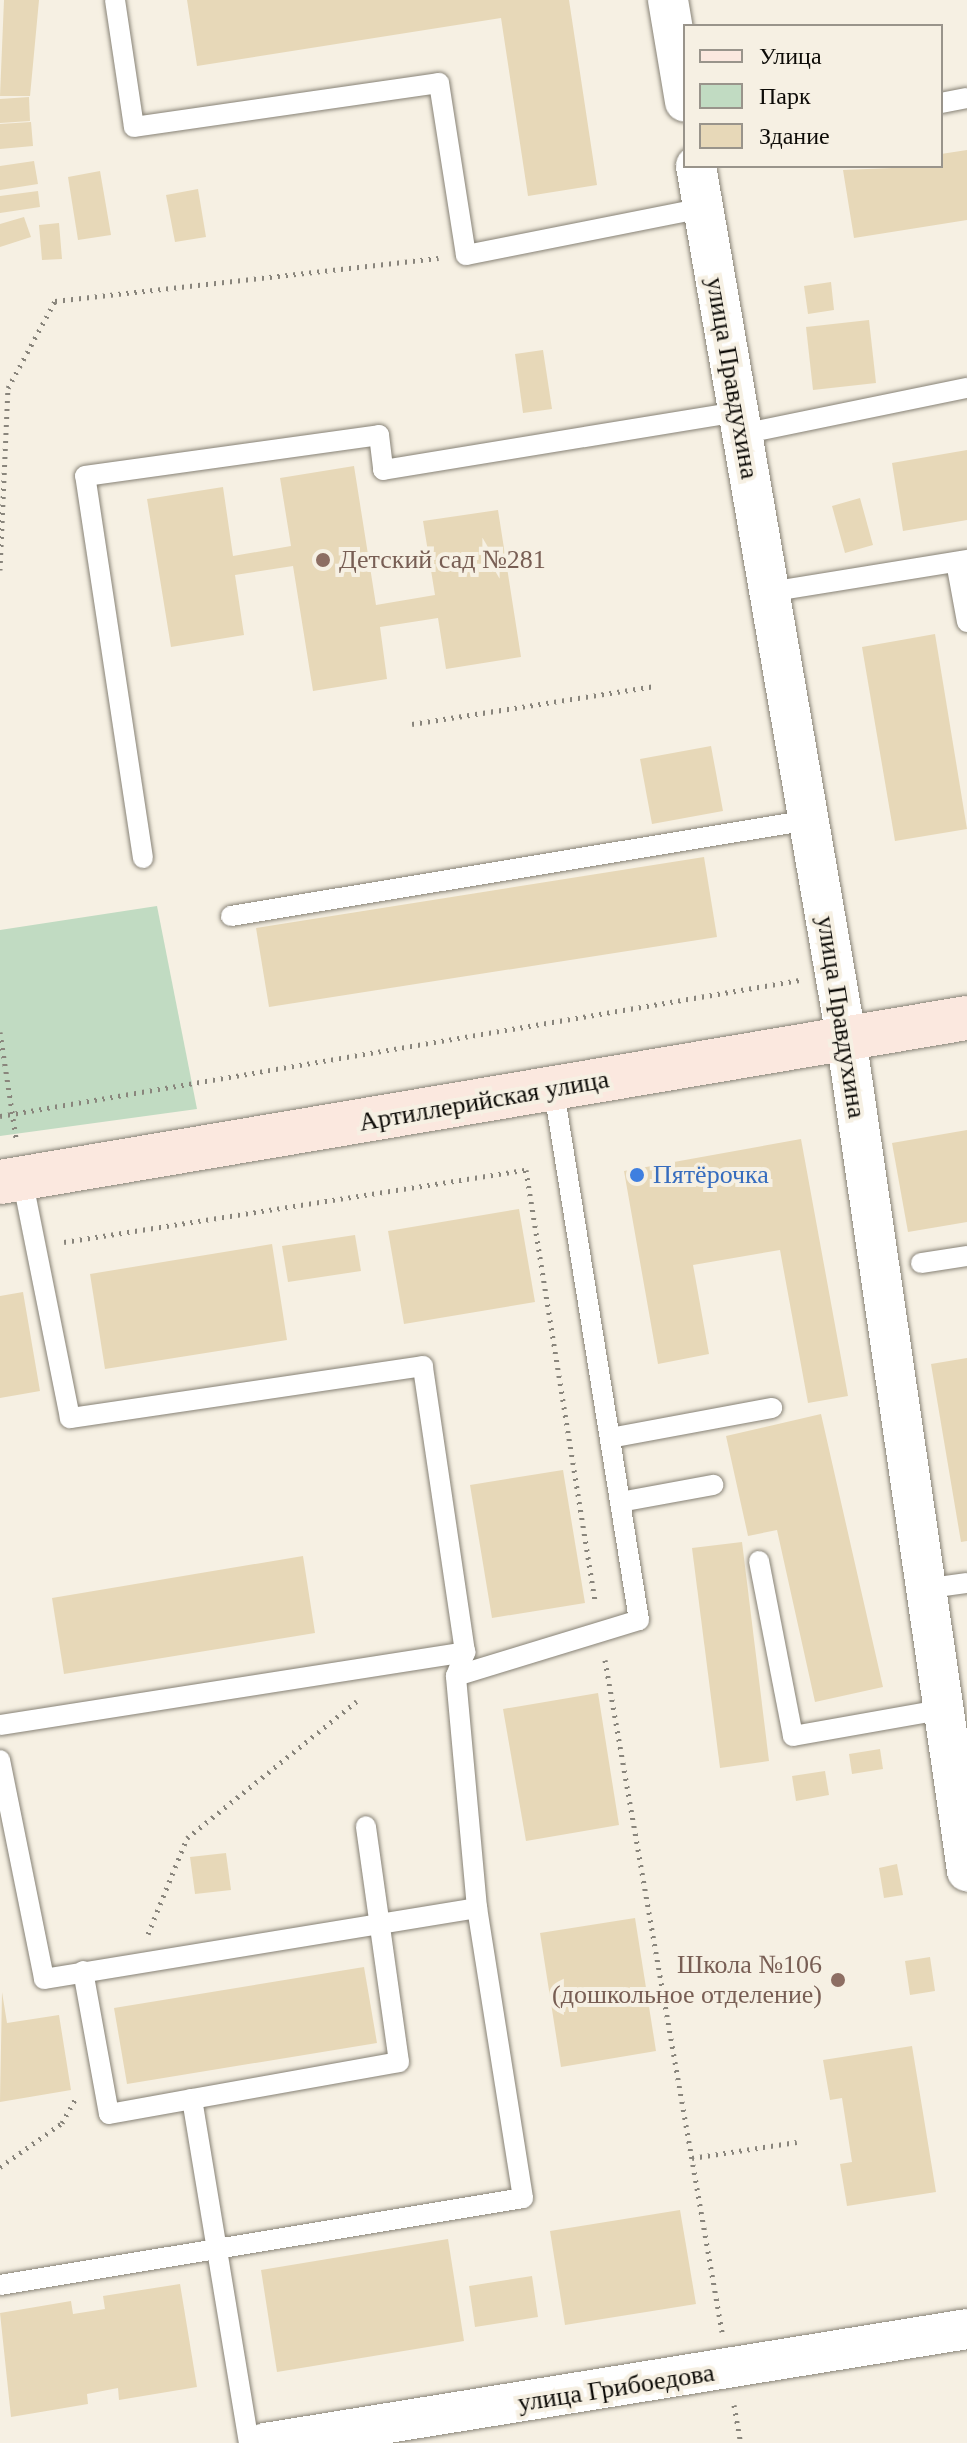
<!DOCTYPE html>
<meta charset="utf-8">
<style>
body{margin:0}
#map{position:relative;width:967px;height:2443px;overflow:hidden;background:#f6f0e3;font-family:"Times New Roman",serif}
div>[style]{position:absolute}
[style*='--x']{left:calc(var(--x)*1px);top:calc(var(--y)*1px);width:calc(var(--w)*1px);rotate:calc(var(--a)*1deg)}
.green>*{inset:0;background:#c1dbc2}
.building>*{inset:0;background:#e7d8b8}
.path>*{height:5px;margin-top:-2.5px;transform-origin:0;background:repeating-linear-gradient(90deg,#89857c 0 2px,transparent 0 8px)}
.roads{filter:drop-shadow(0 0 2px #878276) drop-shadow(0 0 2px #878276)}
.lane>*{height:20px;margin:-10px;padding:0 10px;transform-origin:10px;border-radius:10px;background:#fff}
.street>*{height:40px;margin:-20px;padding:0 20px;transform-origin:20px;border-radius:20px;background:#fff}
.secondary>*{height:44px;margin:-22px;padding:0 22px;transform-origin:22px;border-radius:22px;background:#fbe8df}
.dots>*{width:22px;height:22px;translate:-50% -50%;box-sizing:border-box;border:4px solid #f6f0e3;border-radius:50%}
span{translate:-50% -50%;white-space:nowrap;text-align:center;line-height:1.15;-webkit-text-stroke:8px #f6f0e3;paint-order:stroke}
.street-label{font-size:26px;color:#0d0b07}
.education-label{font-size:26px;color:#785e54}
.left{translate:0 -50%;text-align:left}
.right{translate:-100% -50%;text-align:right}
.shop-label{font-size:26px;color:#366cbe}
.legend{position:absolute;left:683px;top:24px;width:260px;height:144px;box-sizing:border-box;background:#f6f0e3;border:2px solid #99948b;margin:0;padding:10px 14px;list-style:none;font-size:24px;color:#0d0b07}
.legend li{display:flex;align-items:center;gap:16px;height:40px}
.legend b{width:40px;border:2px solid #99948b}
</style>
<div id="map">
<div class="green">
<div style="clip-path:polygon(157px 906px,197px 1109px,0 1136px,0 930px)"></div>
</div>
<div class="building">
<div style="clip-path:polygon(4px 0,39px 0,30px 96px,0 96px)"></div>
<div style="clip-path:polygon(187px 0,569px 0,597px 185px,528px 196px,501px 18px,197px 66px)"></div>
<div style="clip-path:polygon(29px 97px,30px 121px,0 123px,0 99px)"></div>
<div style="clip-path:polygon(31px 122px,33px 146px,0 149px,0 124px)"></div>
<div style="clip-path:polygon(967px 150px,967px 220px,854px 238px,843px 170px,941px 166px,941px 154px)"></div>
<div style="clip-path:polygon(34px 161px,38px 184px,0 190px,0 166px)"></div>
<div style="clip-path:polygon(100px 171px,111px 235px,78px 240px,68px 177px)"></div>
<div style="clip-path:polygon(198px 189px,206px 237px,175px 242px,166px 195px)"></div>
<div style="clip-path:polygon(38px 191px,40px 207px,0 213px,0 196px)"></div>
<div style="clip-path:polygon(24px 217px,31px 237px,0 247px,0 224px)"></div>
<div style="clip-path:polygon(59px 223px,62px 259px,42px 260px,39px 225px)"></div>
<div style="clip-path:polygon(831px 282px,834px 310px,808px 314px,804px 286px)"></div>
<div style="clip-path:polygon(869px 320px,876px 383px,813px 390px,806px 327px)"></div>
<div style="clip-path:polygon(543px 350px,552px 409px,523px 413px,515px 354px)"></div>
<div style="clip-path:polygon(967px 450px,967px 520px,903px 531px,892px 463px)"></div>
<div style="clip-path:polygon(354px 466px,376px 605px,435px 595px,423px 521px,498px 510px,521px 657px,446px 669px,438px 618px,380px 627px,387px 679px,313px 691px,293px 566px,235px 575px,244px 635px,171px 647px,147px 499px,223px 487px,233px 556px,291px 546px,280px 478px)"></div>
<div style="clip-path:polygon(860px 498px,873px 545px,845px 553px,832px 506px)"></div>
<div style="clip-path:polygon(935px 634px,967px 829px,895px 841px,862px 647px)"></div>
<div style="clip-path:polygon(711px 746px,723px 811px,652px 824px,640px 759px)"></div>
<div style="clip-path:polygon(704px 857px,717px 937px,269px 1007px,256px 928px)"></div>
<div style="clip-path:polygon(967px 1130px,967px 1222px,908px 1232px,892px 1143px)"></div>
<div style="clip-path:polygon(801px 1139px,848px 1396px,808px 1403px,780px 1250px,693px 1265px,709px 1354px,658px 1364px,624px 1171px)"></div>
<div style="clip-path:polygon(519px 1209px,535px 1302px,404px 1324px,388px 1231px)"></div>
<div style="clip-path:polygon(355px 1235px,361px 1271px,288px 1282px,282px 1246px)"></div>
<div style="clip-path:polygon(272px 1244px,287px 1340px,105px 1369px,90px 1274px)"></div>
<div style="clip-path:polygon(23px 1292px,40px 1391px,0 1398px,0 1296px)"></div>
<div style="clip-path:polygon(967px 1358px,967px 1541px,961px 1542px,931px 1364px)"></div>
<div style="clip-path:polygon(821px 1414px,883px 1687px,815px 1702px,777px 1530px,748px 1536px,726px 1436px)"></div>
<div style="clip-path:polygon(563px 1470px,585px 1603px,492px 1618px,470px 1485px)"></div>
<div style="clip-path:polygon(742px 1542px,769px 1761px,720px 1768px,692px 1548px)"></div>
<div style="clip-path:polygon(303px 1556px,315px 1633px,64px 1674px,52px 1598px)"></div>
<div style="clip-path:polygon(598px 1693px,619px 1825px,526px 1841px,503px 1709px)"></div>
<div style="clip-path:polygon(880px 1749px,883px 1769px,852px 1774px,849px 1754px)"></div>
<div style="clip-path:polygon(825px 1771px,829px 1795px,796px 1801px,792px 1776px)"></div>
<div style="clip-path:polygon(226px 1853px,231px 1890px,195px 1894px,190px 1857px)"></div>
<div style="clip-path:polygon(897px 1864px,903px 1895px,884px 1898px,879px 1868px)"></div>
<div style="clip-path:polygon(635px 1918px,656px 2051px,561px 2067px,540px 1933px)"></div>
<div style="clip-path:polygon(930px 1957px,935px 1991px,910px 1995px,905px 1961px)"></div>
<div style="clip-path:polygon(364px 1967px,377px 2043px,127px 2084px,114px 2008px)"></div>
<div style="clip-path:polygon(2px 1992px,7px 2023px,59px 2015px,71px 2090px,0 2102px)"></div>
<div style="clip-path:polygon(912px 2046px,936px 2192px,847px 2206px,840px 2164px,852px 2162px,842px 2098px,830px 2100px,823px 2060px)"></div>
<div style="clip-path:polygon(680px 2210px,696px 2304px,565px 2325px,550px 2231px)"></div>
<div style="clip-path:polygon(448px 2239px,464px 2341px,277px 2372px,261px 2270px)"></div>
<div style="clip-path:polygon(532px 2276px,538px 2317px,475px 2327px,469px 2286px)"></div>
<div style="clip-path:polygon(180px 2284px,197px 2387px,119px 2400px,118px 2388px,87px 2394px,88px 2404px,11px 2417px,0 2313px,71px 2301px,73px 2314px,105px 2309px,103px 2296px)"></div>
</div>
<div class="path">
<div style="--x:0;--y:570;--w:182;--a:-87.5"></div>
<div style="--x:8;--y:388;--w:99;--a:-61.6"></div>
<div style="--x:55;--y:301;--w:386;--a:-6.4"></div>
<div style="--x:412;--y:724;--w:246;--a:-8.9"></div>
<div style="--x:0;--y:1032;--w:107;--a:81.4"></div>
<div style="--x:0;--y:1116;--w:811;--a:-9.65"></div>
<div style="--x:64;--y:1242;--w:468;--a:-8.9"></div>
<div style="--x:526;--y:1170;--w:438;--a:80.9"></div>
<div style="--x:605;--y:1660;--w:682;--a:80.12"></div>
<div style="--x:148;--y:1934;--w:104;--a:-67.9"></div>
<div style="--x:187;--y:1838;--w:218;--a:-38.9"></div>
<div style="--x:692;--y:2158;--w:106;--a:-8.7"></div>
<div style="--x:0;--y:2167;--w:76;--a:-35.4"></div>
<div style="--x:62;--y:2123;--w:29;--a:-61"></div>
<div style="--x:734;--y:2405;--w:39;--a:80"></div>
</div>
<div class="roads">
<div class="lane">
<div style="--x:115;--y:0;--w:128;--a:81.5"></div>
<div style="--x:134;--y:127;--w:308;--a:-8.2"></div>
<div style="--x:439;--y:83;--w:174;--a:81.1"></div>
<div style="--x:466;--y:255;--w:242;--a:-11.2"></div>
<div style="--x:941;--y:103;--w:26;--a:-11"></div>
<div style="--x:742;--y:434;--w:230;--a:-11.6"></div>
<div style="--x:956;--y:562;--w:61;--a:79.6"></div>
<div style="--x:769;--y:592;--w:201;--a:-9.2"></div>
<div style="--x:143;--y:858;--w:386;--a:-98.6"></div>
<div style="--x:85;--y:476;--w:297;--a:-7.9"></div>
<div style="--x:379;--y:435;--w:35;--a:83"></div>
<div style="--x:383;--y:470;--w:360;--a:-9.3"></div>
<div style="--x:231;--y:916;--w:586;--a:-9.43"></div>
<div style="--x:921;--y:1263;--w:47;--a:-8.7"></div>
<div style="--x:610;--y:1438;--w:165;--a:-10.5"></div>
<div style="--x:620;--y:1502;--w:95;--a:-10.4"></div>
<div style="--x:759;--y:1561;--w:178;--a:79"></div>
<div style="--x:793;--y:1736;--w:150;--a:-10"></div>
<div style="--x:923;--y:1589;--w:44;--a:-7.8"></div>
<div style="--x:456;--y:1676;--w:191;--a:-17"></div>
<div style="--x:639;--y:1620;--w:536;--a:-99.13"></div>
<div style="--x:0;--y:1725;--w:471;--a:-8.9"></div>
<div style="--x:0;--y:1760;--w:223;--a:78.6"></div>
<div style="--x:44;--y:1979;--w:439;--a:-9.3"></div>
<div style="--x:83;--y:1971;--w:145;--a:79.7"></div>
<div style="--x:109;--y:2114;--w:84;--a:-10.2"></div>
<div style="--x:192;--y:2099;--w:349;--a:80.6"></div>
<div style="--x:192;--y:2099;--w:210;--a:-10.1"></div>
<div style="--x:399;--y:2062;--w:238;--a:-98"></div>
<div style="--x:0;--y:2285;--w:530;--a:-9.44"></div>
<div style="--x:523;--y:2198;--w:294;--a:-99"></div>
<div style="--x:477;--y:1908;--w:233;--a:-95.2"></div>
<div style="--x:456;--y:1676;--w:26;--a:-69"></div>
<div style="--x:465;--y:1652;--w:289;--a:-98.4"></div>
<div style="--x:423;--y:1366;--w:357;--a:171.6"></div>
<div style="--x:70;--y:1418;--w:245;--a:-101.3"></div>
</div>
<div class="street">
<div style="--x:668;--y:0;--w:103;--a:80.5"></div>
<div style="--x:696;--y:166;--w:884;--a:80.23"></div>
<div style="--x:846;--y:1037;--w:843;--a:81.74"></div>
<div style="--x:265;--y:2443;--w:711;--a:-9.22"></div>
</div>
<div class="secondary">
<div style="--x:0;--y:1182;--w:981;--a:-9.63"></div>
</div>
</div>
<div class="dots">
<div style="left:323px;top:560px;background:#8d6e63"></div>
<div style="left:637px;top:1175px;background:#3f7fe0"></div>
<div style="left:838px;top:1980px;background:#8d6e63"></div>
</div>
<div class="street-label">
<span style="left:732px;top:378px;rotate:80deg">улица Правдухина</span>
<span style="left:841px;top:1017px;rotate:81deg">улица Правдухина</span>
<span style="left:484px;top:1101px;rotate:-10deg">Артиллерийская улица</span>
<span style="left:616px;top:2388px;rotate:-9deg">улица Грибоедова</span>
</div>
<div class="education-label">
<span class="left" style="left:339px;top:560px">Детский сад №281</span>
<span class="right" style="left:822px;top:1980px">Школа №106<br>(дошкольное отделение)</span>
</div>
<div class="shop-label">
<span class="left" style="left:653px;top:1175px">Пятёрочка</span>
</div>
<ul class="legend">
<li><b style="height:10px;background:#fbe8df"></b>Улица</li>
<li><b style="height:22px;background:#c1dbc2"></b>Парк</li>
<li><b style="height:22px;background:#e7d8b8"></b>Здание</li>
</ul>
</div>
